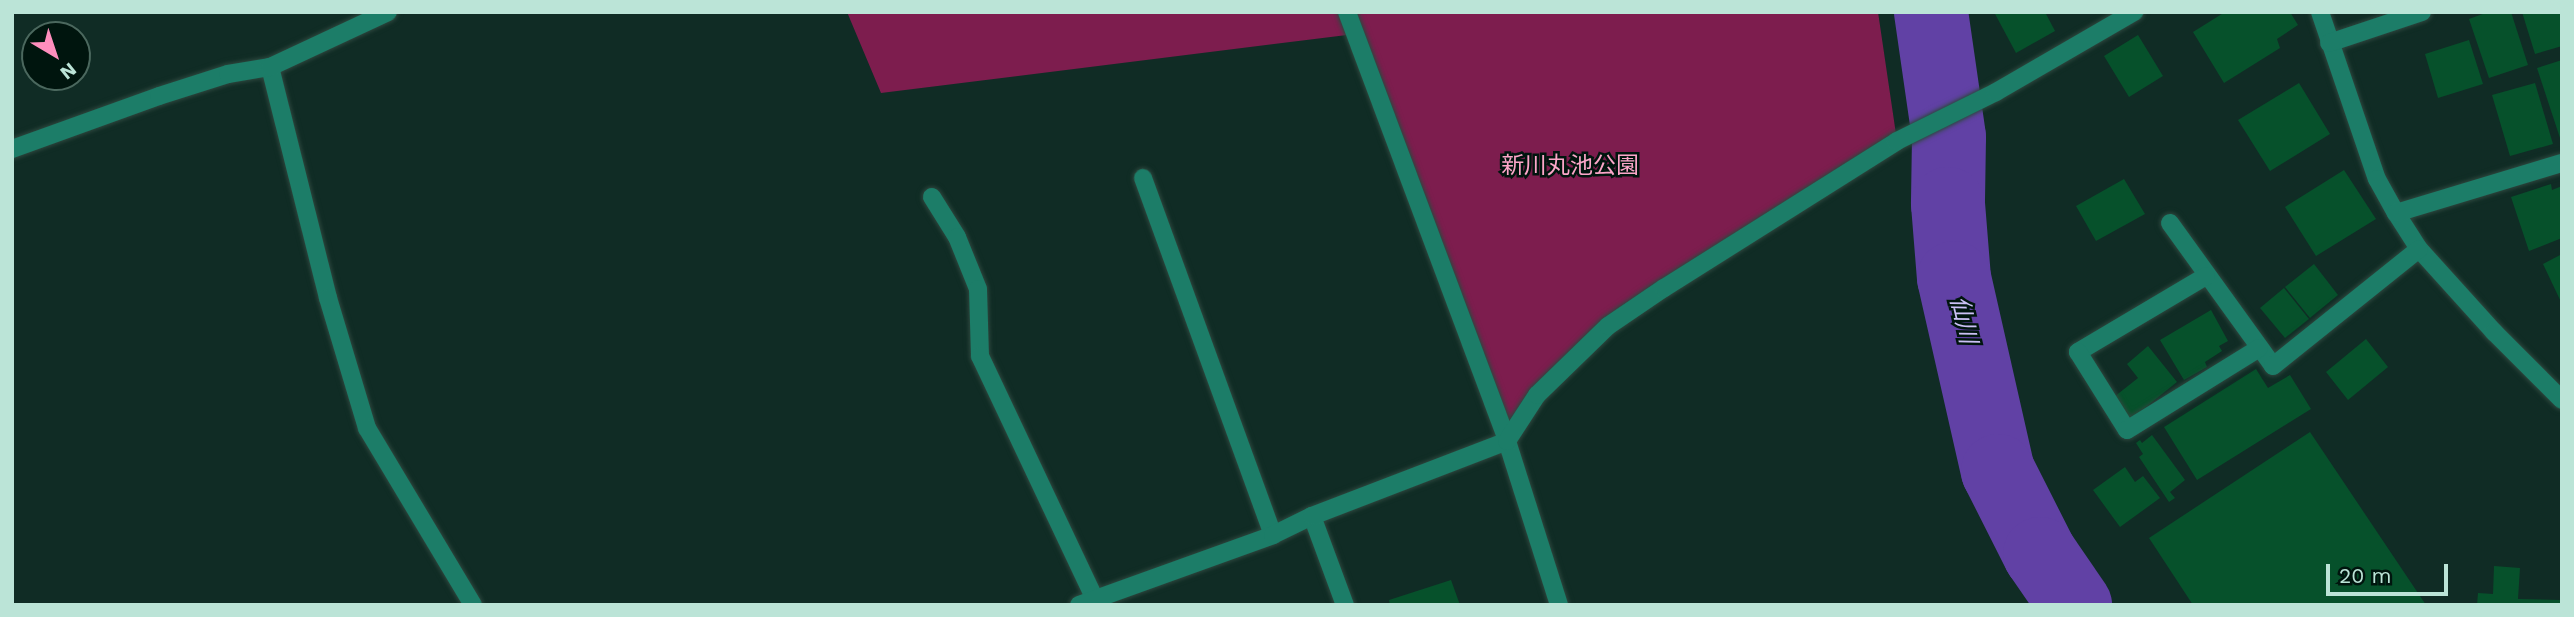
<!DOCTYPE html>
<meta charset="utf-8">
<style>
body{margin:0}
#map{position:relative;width:2574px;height:617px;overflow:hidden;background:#102c25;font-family:"Work Sans","Noto Sans JP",sans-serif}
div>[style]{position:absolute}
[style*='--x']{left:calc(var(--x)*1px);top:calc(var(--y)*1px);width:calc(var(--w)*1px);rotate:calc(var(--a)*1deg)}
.green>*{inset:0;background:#7d1d4e}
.river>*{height:74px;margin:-37px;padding:0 37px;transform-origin:37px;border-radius:37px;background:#6141a5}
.building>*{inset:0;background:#06512b}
.roads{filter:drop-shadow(0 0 2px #2d473e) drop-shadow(0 0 2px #2d473e)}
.minor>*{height:18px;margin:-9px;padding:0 9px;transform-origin:9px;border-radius:9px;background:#1c7d68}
span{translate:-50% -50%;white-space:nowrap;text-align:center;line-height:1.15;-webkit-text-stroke:5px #00150e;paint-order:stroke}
.park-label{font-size:23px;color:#fca6c9}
.water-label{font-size:24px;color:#cbc0f5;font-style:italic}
.frame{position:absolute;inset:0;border:14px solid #bbe4d7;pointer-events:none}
.north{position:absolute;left:21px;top:21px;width:70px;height:70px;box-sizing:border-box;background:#00150e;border:2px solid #4b685e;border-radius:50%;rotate:141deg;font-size:19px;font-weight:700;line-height:28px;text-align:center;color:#bbe4d7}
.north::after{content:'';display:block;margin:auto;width:24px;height:32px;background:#fe8ebd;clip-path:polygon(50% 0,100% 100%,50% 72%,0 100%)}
.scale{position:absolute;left:2326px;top:564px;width:122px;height:32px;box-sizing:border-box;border:4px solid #bbe4d7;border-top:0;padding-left:9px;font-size:21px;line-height:24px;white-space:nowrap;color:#bbe4d7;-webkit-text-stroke:5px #00150e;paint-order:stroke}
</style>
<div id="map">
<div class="green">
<div style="clip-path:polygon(847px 12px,1878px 12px,1897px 141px,1608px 326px,1507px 441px,1355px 34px,881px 93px)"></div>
</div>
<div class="river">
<div style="--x:1931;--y:12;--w:126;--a:81.8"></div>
<div style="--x:1949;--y:137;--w:67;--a:90.9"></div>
<div style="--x:1948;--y:204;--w:74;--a:85.4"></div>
<div style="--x:1954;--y:278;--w:198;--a:77.2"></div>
<div style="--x:1998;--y:471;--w:93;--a:63.2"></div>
<div style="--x:2040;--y:554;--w:62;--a:55.5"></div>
</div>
<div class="building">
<div style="clip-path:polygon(1994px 12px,2045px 12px,2055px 31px,2016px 53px)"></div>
<div style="clip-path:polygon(2225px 12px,2290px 12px,2298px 25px,2277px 39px,2280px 48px,2224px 83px,2193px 32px)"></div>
<div style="clip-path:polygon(2488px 12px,2511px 12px,2528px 65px,2489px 78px,2469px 19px)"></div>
<div style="clip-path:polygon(2522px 12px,2562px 12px,2562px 46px,2535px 54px)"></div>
<div style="clip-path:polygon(2138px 35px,2163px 76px,2129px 97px,2104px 56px)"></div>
<div style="clip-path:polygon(2469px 40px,2483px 84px,2438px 98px,2425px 54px)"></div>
<div style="clip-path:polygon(2562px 60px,2562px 140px,2561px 141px,2537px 68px)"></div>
<div style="clip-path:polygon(2299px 83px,2330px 134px,2270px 171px,2238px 120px)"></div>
<div style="clip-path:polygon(2535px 83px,2553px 144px,2510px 156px,2492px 95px)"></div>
<div style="clip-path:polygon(2344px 170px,2376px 219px,2316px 256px,2285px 207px)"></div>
<div style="clip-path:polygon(2124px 179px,2145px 214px,2096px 241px,2076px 206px)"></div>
<div style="clip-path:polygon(2551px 184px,2552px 190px,2562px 186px,2562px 238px,2529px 251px,2511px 197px)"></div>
<div style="clip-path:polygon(2562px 254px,2562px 304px,2543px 264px)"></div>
<div style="clip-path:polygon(2314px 264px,2338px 295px,2310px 318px,2285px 287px)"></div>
<div style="clip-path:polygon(2284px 288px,2309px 319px,2285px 338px,2260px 308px)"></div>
<div style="clip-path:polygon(2211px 310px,2228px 341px,2219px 346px,2222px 351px,2205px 362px,2207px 367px,2184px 380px,2160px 340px)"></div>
<div style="clip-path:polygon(2366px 339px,2388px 367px,2348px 400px,2326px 372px)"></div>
<div style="clip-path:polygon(2148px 346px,2177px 382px,2131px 419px,2114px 397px,2138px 378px,2127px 364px)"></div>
<div style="clip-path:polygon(2256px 369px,2268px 388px,2290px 375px,2311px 409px,2197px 480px,2164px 427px)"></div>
<div style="clip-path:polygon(2310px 432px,2426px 605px,2193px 605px,2149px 538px)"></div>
<div style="clip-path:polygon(2152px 435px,2185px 480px,2170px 492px,2175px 498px,2169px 502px,2139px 457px,2143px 454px,2136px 443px,2140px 440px,2142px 443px)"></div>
<div style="clip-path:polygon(2125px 467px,2135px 482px,2143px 476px,2160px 498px,2120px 527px,2093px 490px)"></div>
<div style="clip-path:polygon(2494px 566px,2520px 568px,2518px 599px,2562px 600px,2562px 605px,2477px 605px,2478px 593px,2493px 594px)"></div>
<div style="clip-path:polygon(1451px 580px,1460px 605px,1390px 605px,1389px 600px)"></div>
</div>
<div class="roads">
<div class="minor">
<div style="--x:1347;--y:12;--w:458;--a:69.5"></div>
<div style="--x:1507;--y:441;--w:172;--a:72.4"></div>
<div style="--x:2320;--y:12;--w:176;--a:71.2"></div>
<div style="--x:2377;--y:179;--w:39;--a:61"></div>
<div style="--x:2396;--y:213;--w:43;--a:57.4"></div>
<div style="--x:2419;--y:249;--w:112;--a:47.9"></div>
<div style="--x:2494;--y:332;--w:96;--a:45"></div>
<div style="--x:2329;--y:43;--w:98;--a:-18.4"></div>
<div style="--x:270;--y:67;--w:238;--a:75.9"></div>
<div style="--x:328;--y:298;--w:136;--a:73.3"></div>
<div style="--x:367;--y:428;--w:206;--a:59.1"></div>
<div style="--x:12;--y:149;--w:156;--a:-19.8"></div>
<div style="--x:159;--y:96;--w:72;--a:-17.7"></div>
<div style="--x:228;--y:74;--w:43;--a:-9.5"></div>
<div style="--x:270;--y:67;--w:130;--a:-25"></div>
<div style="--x:1143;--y:178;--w:380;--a:70"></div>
<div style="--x:932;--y:197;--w:47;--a:58"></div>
<div style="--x:957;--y:237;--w:56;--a:68"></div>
<div style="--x:978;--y:289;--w:67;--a:88.3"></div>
<div style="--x:980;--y:356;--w:269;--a:64.7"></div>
<div style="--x:2396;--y:213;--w:173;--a:-16.8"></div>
<div style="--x:2170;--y:223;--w:176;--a:54.2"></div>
<div style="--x:2273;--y:366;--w:187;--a:-38.7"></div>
<div style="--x:2206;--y:276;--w:149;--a:149.3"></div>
<div style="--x:2078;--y:352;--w:92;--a:57.9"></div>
<div style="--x:2127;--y:430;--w:155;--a:-31.8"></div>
<div style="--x:1312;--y:516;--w:95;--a:69.7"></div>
<div style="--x:1079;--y:605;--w:206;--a:-19.8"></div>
<div style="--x:1273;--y:535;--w:43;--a:-26"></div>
<div style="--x:1312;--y:516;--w:209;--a:-21"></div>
<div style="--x:1507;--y:441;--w:55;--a:-56.9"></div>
<div style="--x:1537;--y:395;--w:99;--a:-44.2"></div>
<div style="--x:1608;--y:326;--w:68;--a:-34.2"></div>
<div style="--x:1664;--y:288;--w:275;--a:-32.2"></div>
<div style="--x:1897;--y:141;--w:110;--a:-26.3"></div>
<div style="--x:1996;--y:92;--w:160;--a:-30.1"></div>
</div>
</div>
<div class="park-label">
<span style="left:1570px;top:166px">新川丸池公園</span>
</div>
<div class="water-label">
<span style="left:1963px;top:320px;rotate:77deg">仙川</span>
</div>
<div class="frame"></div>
<div class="north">N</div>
<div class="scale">20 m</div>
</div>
